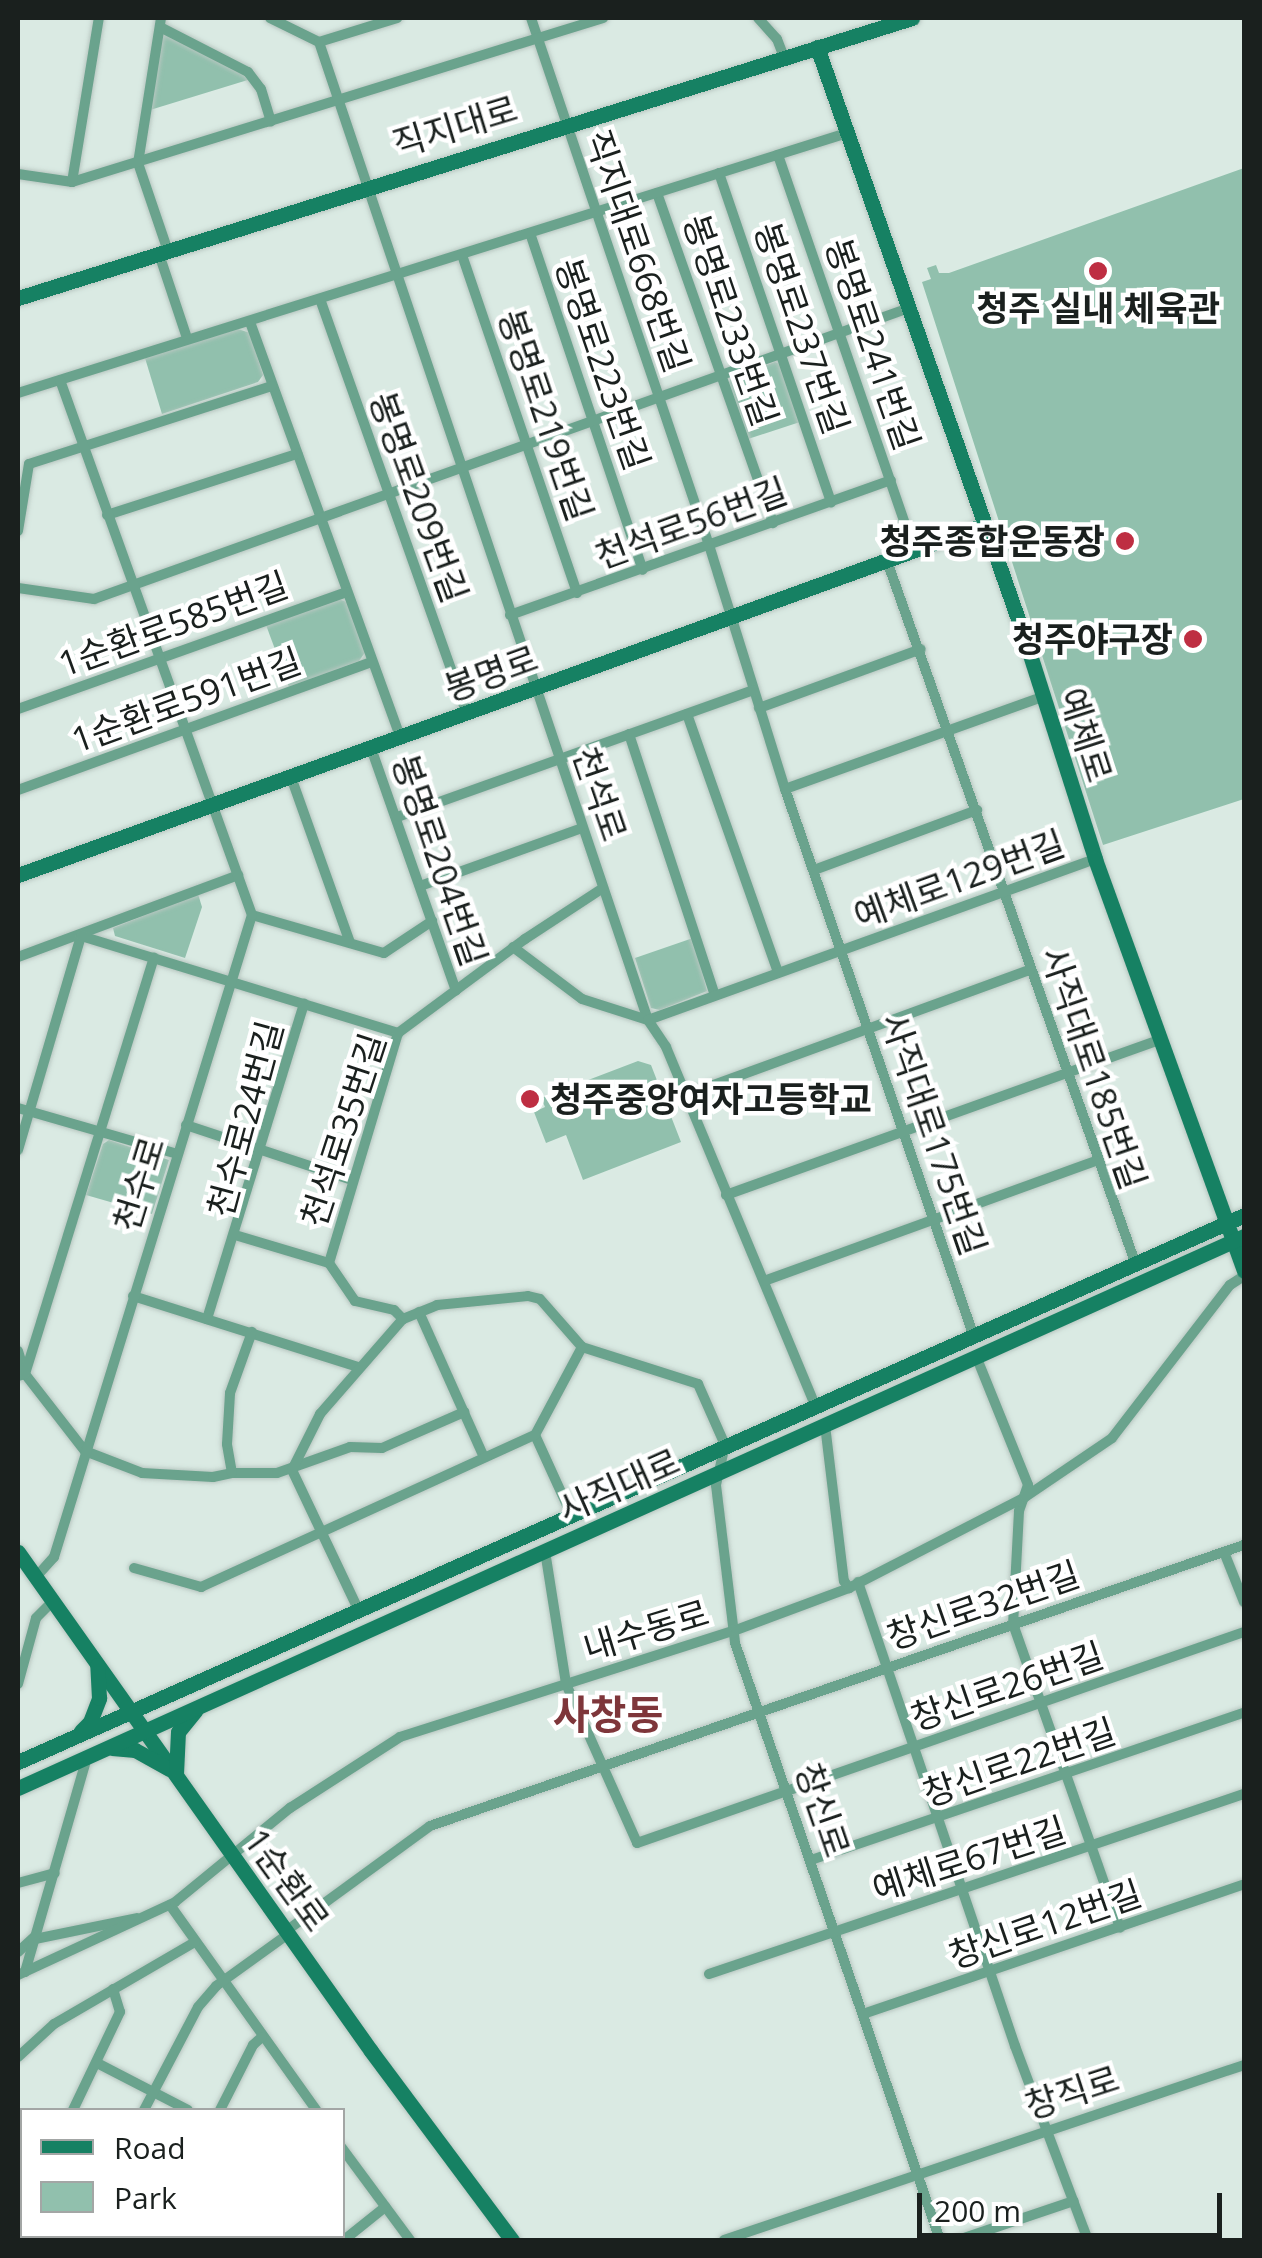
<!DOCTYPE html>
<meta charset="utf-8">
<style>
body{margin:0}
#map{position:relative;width:1262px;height:2258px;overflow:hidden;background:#daeae3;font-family:"Open Sans","Noto Sans KR",sans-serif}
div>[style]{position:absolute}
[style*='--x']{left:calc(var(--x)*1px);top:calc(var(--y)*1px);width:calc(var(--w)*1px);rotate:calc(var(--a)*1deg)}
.green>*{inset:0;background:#91c0ad}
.roads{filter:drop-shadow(0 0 2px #b7c6c0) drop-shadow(0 0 2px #b7c6c0)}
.street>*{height:10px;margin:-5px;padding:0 5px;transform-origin:5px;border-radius:5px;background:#6aa38d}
.secondary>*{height:15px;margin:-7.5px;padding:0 7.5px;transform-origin:7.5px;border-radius:7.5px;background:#168163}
.dots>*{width:28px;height:28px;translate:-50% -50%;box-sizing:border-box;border:5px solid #fff;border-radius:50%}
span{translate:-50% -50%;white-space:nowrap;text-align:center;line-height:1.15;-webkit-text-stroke:9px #fff;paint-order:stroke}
.street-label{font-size:35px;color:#1a201e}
.poi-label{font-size:35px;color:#1a201e;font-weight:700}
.right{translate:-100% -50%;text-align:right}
.left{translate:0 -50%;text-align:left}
.quarter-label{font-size:40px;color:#7e363a;font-weight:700}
.frame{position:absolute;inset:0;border:20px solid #1a201e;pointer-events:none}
.legend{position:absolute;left:20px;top:2108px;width:325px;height:130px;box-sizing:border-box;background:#fff;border:2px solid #a3a6a5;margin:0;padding:12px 18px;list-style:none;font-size:30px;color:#1a201e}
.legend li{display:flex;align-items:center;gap:20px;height:50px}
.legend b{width:50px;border:2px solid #a3a6a5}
.scale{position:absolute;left:917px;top:2193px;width:305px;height:45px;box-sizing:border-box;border:5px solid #1a201e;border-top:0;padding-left:12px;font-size:30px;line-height:35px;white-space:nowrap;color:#1a201e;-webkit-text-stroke:8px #fff;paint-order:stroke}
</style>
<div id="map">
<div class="green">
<div style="clip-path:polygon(165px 33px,233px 68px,251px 79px,150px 110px,161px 34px)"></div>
<div style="clip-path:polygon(1244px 168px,1244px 799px,1103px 845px,922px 282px,931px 279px,927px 268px,936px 265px,939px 273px,949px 273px)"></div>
<div style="clip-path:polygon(238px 329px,250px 333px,263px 375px,258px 382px,162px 414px,145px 358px)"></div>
<div style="clip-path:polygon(775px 362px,782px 365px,800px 422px,748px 439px,728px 384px,732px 377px)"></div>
<div style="clip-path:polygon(338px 599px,347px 602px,366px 651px,359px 661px,289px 687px,266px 625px)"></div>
<div style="clip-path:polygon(198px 894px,202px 907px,185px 958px,115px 936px,113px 928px)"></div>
<div style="clip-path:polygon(693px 938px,707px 991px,660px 1010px,651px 1008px,635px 958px)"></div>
<div style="clip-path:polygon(638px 1061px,651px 1065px,681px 1142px,583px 1180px,566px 1135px,546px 1143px,534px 1112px,545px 1107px,541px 1098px)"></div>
<div style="clip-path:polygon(109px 1140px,169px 1160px,152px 1214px,86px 1195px,103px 1144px)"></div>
</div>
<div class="roads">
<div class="street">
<div style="--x:161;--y:18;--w:147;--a:99"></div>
<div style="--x:138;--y:163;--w:93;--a:71.2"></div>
<div style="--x:270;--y:18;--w:55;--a:26.1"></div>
<div style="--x:319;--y:42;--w:1032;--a:71.41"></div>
<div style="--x:648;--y:1020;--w:32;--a:56"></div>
<div style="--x:666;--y:1047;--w:388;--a:67.4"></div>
<div style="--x:531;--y:18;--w:556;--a:71.34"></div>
<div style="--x:709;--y:545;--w:256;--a:72.7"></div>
<div style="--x:785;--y:789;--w:577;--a:70.97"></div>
<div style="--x:758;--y:18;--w:28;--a:48"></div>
<div style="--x:777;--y:39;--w:19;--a:69"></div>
<div style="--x:160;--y:27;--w:99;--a:27.1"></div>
<div style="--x:248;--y:72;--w:21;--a:53"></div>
<div style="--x:261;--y:89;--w:34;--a:73"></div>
<div style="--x:319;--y:42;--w:82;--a:-17.1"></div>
<div style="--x:778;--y:155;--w:419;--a:71"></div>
<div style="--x:719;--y:173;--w:348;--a:71.2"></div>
<div style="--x:18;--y:174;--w:55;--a:8.4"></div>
<div style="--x:72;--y:182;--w:556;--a:-17.16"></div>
<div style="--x:72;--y:182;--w:166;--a:-80.7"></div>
<div style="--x:657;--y:193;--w:350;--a:70.6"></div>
<div style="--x:530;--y:233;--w:355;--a:71.5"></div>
<div style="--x:159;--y:254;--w:89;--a:71.6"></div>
<div style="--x:462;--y:255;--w:357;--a:71.2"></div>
<div style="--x:320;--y:299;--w:439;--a:70.5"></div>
<div style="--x:250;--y:322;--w:441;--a:70.1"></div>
<div style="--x:18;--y:393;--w:866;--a:-17.41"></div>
<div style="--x:107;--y:515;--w:200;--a:-17.8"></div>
<div style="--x:18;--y:531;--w:68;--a:-80.7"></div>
<div style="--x:29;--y:464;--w:255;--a:-17.8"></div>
<div style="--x:887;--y:561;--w:744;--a:70.52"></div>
<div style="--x:18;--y:588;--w:77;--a:8.2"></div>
<div style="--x:94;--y:599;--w:862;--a:-19.65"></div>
<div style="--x:510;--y:615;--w:404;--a:-19.5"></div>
<div style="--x:759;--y:708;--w:172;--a:-20"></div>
<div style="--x:18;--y:709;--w:349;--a:-19.6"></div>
<div style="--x:687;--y:714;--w:274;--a:70.6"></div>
<div style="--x:629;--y:734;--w:275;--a:71.8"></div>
<div style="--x:371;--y:748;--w:257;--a:70.7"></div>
<div style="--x:291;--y:777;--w:176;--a:70.4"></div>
<div style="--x:785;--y:789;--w:273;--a:-19.7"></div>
<div style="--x:18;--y:790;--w:376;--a:-19.9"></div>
<div style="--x:397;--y:817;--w:378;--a:-19.6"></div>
<div style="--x:814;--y:870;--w:174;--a:-20.2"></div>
<div style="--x:420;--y:886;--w:172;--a:-19.7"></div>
<div style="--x:252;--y:915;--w:137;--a:16.1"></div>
<div style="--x:384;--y:953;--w:58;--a:-33.7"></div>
<div style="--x:513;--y:947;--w:86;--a:37"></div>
<div style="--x:582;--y:999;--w:69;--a:17.7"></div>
<div style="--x:648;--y:1020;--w:475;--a:-19.8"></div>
<div style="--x:18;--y:957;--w:235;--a:-20.4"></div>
<div style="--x:686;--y:1095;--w:366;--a:-20"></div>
<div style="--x:18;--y:1108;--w:166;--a:16.1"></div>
<div style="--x:186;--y:1125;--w:175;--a:18.3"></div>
<div style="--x:18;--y:1150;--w:223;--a:-73.6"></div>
<div style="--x:81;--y:936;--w:332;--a:17"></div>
<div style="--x:726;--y:1195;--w:460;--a:-19.7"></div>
<div style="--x:235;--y:1235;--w:98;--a:16.6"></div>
<div style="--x:329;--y:1263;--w:46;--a:55.6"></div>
<div style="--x:355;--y:1301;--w:40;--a:13"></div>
<div style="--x:394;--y:1310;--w:13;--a:45"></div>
<div style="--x:329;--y:1263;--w:240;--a:-73.3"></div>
<div style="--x:398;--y:1033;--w:158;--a:-36.5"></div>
<div style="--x:525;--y:939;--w:93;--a:-33.2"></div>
<div style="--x:764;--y:1281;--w:353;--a:-19.9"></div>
<div style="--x:133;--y:1296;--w:236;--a:17.5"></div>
<div style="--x:419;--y:1312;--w:159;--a:65.9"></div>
<div style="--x:207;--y:1319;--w:330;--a:-72.9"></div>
<div style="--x:18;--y:1351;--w:24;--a:73"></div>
<div style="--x:25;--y:1374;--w:98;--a:52.1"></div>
<div style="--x:85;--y:1451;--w:61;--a:21.1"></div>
<div style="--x:142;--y:1473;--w:71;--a:3.2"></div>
<div style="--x:213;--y:1477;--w:19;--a:-12"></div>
<div style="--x:232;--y:1473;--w:45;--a:0"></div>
<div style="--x:277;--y:1473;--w:77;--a:-19.6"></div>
<div style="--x:350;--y:1447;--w:32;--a:2"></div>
<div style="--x:382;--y:1448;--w:90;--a:-23.7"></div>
<div style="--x:976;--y:1356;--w:139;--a:68"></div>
<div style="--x:1028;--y:1485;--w:28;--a:109"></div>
<div style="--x:1019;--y:1511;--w:113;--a:93"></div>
<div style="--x:1013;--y:1624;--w:322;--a:70.6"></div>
<div style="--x:18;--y:1376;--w:7;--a:-16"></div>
<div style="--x:25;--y:1374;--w:436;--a:-72.8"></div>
<div style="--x:825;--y:1425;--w:157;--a:83.1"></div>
<div style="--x:844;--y:1581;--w:9;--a:54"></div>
<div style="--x:232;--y:1473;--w:29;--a:-100"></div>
<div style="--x:227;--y:1444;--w:51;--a:-86.6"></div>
<div style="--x:230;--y:1393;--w:65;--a:-70.2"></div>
<div style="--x:571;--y:1514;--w:87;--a:-114.5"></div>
<div style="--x:535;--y:1435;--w:100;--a:-61.9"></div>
<div style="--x:545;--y:1551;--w:135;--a:81"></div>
<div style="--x:566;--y:1684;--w:174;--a:65.9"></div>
<div style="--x:637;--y:1843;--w:643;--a:-19.17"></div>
<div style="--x:1224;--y:1552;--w:54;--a:68.2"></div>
<div style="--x:134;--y:1568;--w:70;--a:15.8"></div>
<div style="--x:201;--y:1587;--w:367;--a:-24.5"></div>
<div style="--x:36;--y:1577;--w:27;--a:-48"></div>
<div style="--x:54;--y:1557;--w:672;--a:-72.86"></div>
<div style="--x:252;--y:915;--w:568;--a:-109.74"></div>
<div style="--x:858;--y:1582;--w:490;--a:71.3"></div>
<div style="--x:1015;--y:2046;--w:207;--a:69.4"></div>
<div style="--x:358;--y:1609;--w:154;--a:-115.4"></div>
<div style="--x:292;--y:1470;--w:63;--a:-63.4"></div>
<div style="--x:320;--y:1414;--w:126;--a:-48.9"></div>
<div style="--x:403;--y:1319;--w:37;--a:-22"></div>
<div style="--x:437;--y:1305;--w:91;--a:-5.6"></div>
<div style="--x:528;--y:1296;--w:12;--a:14"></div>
<div style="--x:540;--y:1299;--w:64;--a:48.8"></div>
<div style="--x:582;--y:1347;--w:122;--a:17.7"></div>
<div style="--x:698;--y:1384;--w:67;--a:66.1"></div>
<div style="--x:725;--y:1445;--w:41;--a:102.7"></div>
<div style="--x:716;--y:1485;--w:159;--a:83.1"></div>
<div style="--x:735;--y:1643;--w:631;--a:71.05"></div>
<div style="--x:18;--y:1684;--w:68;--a:-74.7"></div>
<div style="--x:36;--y:1618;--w:24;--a:-45"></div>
<div style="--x:811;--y:1860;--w:457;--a:-18.8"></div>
<div style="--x:18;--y:1883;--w:38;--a:-15"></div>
<div style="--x:170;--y:1905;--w:252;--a:54.5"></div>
<div style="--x:286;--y:1931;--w:178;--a:-36.1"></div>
<div style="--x:430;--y:1826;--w:861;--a:-19.05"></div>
<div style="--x:35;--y:1939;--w:104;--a:-11.6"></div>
<div style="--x:18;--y:1952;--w:23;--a:-43"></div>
<div style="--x:25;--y:1972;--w:224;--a:-73.9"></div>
<div style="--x:709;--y:1974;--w:564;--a:-18.6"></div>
<div style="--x:18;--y:1975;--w:173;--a:-24.9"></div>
<div style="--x:175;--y:1902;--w:149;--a:-39.3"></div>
<div style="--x:290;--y:1808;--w:131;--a:-32.8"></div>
<div style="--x:400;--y:1737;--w:353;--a:-17.7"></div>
<div style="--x:736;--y:1630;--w:121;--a:-20.4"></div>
<div style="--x:849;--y:1588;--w:198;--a:-27.3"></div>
<div style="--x:1025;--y:1497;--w:105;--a:-34.1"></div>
<div style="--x:1112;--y:1438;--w:193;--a:-52.4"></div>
<div style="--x:1230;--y:1285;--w:17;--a:-33"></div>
<div style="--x:863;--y:2014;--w:403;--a:-18.8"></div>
<div style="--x:18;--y:2057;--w:49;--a:-42.5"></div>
<div style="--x:54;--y:2024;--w:163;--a:-30.2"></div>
<div style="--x:99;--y:2064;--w:100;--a:27.3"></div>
<div style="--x:73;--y:2110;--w:109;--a:-64.4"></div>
<div style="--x:120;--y:2012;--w:24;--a:-107"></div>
<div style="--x:144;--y:2110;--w:116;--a:-62.3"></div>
<div style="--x:198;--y:2007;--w:28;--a:-49"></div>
<div style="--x:216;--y:1986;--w:89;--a:-35.8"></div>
<div style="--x:220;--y:2110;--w:73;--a:-63.1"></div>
<div style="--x:253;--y:2045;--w:12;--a:-42"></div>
<div style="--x:342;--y:2148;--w:114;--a:53.5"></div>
<div style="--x:18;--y:2151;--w:5;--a:37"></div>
<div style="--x:18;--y:2205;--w:6;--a:-45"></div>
<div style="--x:229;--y:2236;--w:16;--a:15"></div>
<div style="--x:61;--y:2240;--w:6;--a:-39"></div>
<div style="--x:344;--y:2240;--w:53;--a:-38.8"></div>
<div style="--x:724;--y:2240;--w:549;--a:-18.6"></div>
<div style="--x:958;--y:2240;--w:122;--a:-18.6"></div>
</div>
<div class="secondary">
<div style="--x:817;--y:47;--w:624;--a:70.64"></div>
<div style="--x:1024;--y:636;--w:234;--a:72.3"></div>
<div style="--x:1095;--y:859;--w:438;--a:70.1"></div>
<div style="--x:18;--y:298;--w:937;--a:-17.39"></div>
<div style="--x:18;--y:875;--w:1027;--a:-19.92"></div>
<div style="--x:18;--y:1552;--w:611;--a:54.72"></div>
<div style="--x:371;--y:2051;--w:236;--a:53.3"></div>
<div style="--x:81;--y:1731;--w:13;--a:-45"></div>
<div style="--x:90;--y:1722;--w:26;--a:-69"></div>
<div style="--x:99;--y:1698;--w:33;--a:-93"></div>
<div style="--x:112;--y:1748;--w:23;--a:5"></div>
<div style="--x:135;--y:1750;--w:39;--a:29"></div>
<div style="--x:18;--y:1762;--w:1342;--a:-24.04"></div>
<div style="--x:176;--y:1774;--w:42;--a:-87.3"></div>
<div style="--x:178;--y:1732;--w:28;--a:-51"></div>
<div style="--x:18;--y:1788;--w:1345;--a:-24.24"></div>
</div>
</div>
<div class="dots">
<div style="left:1098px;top:271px;background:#be2e42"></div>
<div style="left:1125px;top:541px;background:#be2e42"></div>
<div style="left:1193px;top:639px;background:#be2e42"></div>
<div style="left:530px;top:1099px;background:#be2e42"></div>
</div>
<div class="street-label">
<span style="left:455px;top:126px;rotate:-17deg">직지대로</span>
<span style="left:638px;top:251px;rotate:71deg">직지대로668번길</span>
<span style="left:731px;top:320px;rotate:71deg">봉명로233번길</span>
<span style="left:802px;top:328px;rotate:71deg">봉명로237번길</span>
<span style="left:873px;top:344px;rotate:71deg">봉명로241번길</span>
<span style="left:603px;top:364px;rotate:71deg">봉명로223번길</span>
<span style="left:546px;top:415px;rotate:71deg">봉명로219번길</span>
<span style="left:419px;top:497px;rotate:70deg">봉명로209번길</span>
<span style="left:691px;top:523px;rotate:-20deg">천석로56번길</span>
<span style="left:173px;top:624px;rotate:-20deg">1순환로585번길</span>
<span style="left:491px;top:673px;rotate:-20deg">봉명로</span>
<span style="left:186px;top:700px;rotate:-20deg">1순환로591번길</span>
<span style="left:1086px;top:735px;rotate:72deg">예체로</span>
<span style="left:600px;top:794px;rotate:71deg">천석로</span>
<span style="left:440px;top:860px;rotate:71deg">봉명로204번길</span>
<span style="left:959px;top:879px;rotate:-20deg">예체로129번길</span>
<span style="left:1094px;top:1068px;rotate:71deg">사직대로185번길</span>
<span style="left:245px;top:1119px;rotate:-75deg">천수로24번길</span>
<span style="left:343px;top:1130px;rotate:-72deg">천석로35번길</span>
<span style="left:934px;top:1134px;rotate:71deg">사직대로175번길</span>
<span style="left:139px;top:1184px;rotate:-73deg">천수로</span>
<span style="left:619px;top:1485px;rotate:-24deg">사직대로</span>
<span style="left:983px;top:1605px;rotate:-19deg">창신로32번길</span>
<span style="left:646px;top:1630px;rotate:-17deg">내수동로</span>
<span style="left:1007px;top:1686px;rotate:-19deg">창신로26번길</span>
<span style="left:1019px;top:1762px;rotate:-19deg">창신로22번길</span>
<span style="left:823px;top:1810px;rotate:71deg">창신로</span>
<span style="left:969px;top:1859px;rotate:-18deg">예체로67번길</span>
<span style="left:287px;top:1880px;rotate:54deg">1순환로</span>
<span style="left:1045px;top:1924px;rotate:-19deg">창신로12번길</span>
<span style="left:1072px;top:2092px;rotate:-18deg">창직로</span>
</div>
<div class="poi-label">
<span style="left:1098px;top:308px">청주 실내 체육관</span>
<span class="right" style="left:1105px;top:541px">청주종합운동장</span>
<span class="right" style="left:1173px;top:639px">청주야구장</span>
<span class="left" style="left:550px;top:1099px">청주중앙여자고등학교</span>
</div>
<div class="quarter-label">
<span style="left:608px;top:1714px">사창동</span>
</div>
<div class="frame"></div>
<ul class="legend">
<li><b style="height:12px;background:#168163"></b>Road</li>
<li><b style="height:28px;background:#91c0ad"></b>Park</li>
</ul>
<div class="scale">200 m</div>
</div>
